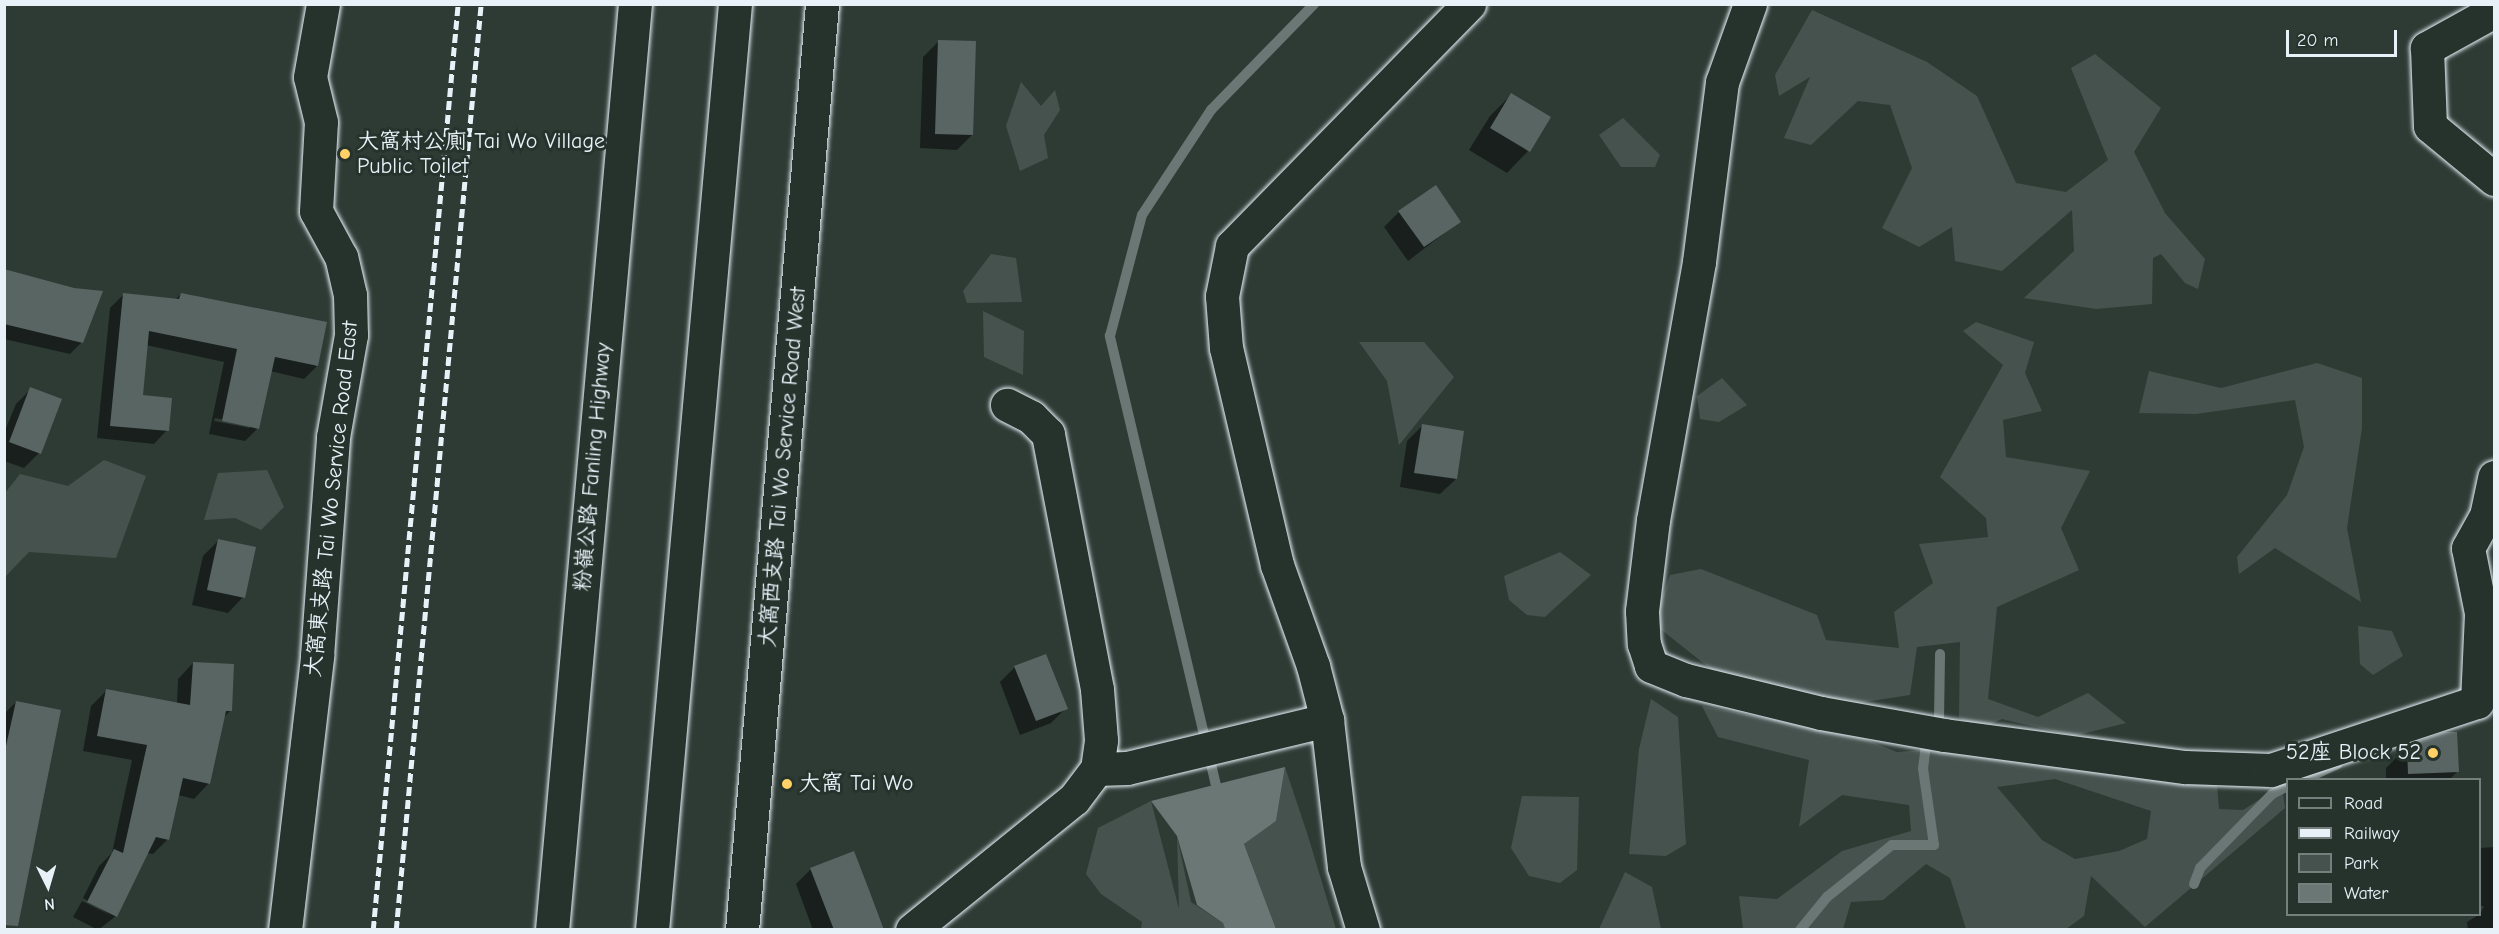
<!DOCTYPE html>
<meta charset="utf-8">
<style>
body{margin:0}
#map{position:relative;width:2499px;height:934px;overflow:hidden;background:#2e3b35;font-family:"Comic Neue","LXGW WenKai TC",sans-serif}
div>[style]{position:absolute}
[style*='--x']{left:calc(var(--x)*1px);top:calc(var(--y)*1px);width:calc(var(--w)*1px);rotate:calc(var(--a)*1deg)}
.green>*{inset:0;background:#45524e}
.water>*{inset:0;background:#6b7775}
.shadow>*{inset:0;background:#0007}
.stream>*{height:10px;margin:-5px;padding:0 5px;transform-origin:5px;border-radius:5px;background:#6b7775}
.building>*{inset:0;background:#596563}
.roads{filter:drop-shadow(0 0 2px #e8f1f8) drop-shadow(0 0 2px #e8f1f8)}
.minor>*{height:33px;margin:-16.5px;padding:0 16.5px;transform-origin:16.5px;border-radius:16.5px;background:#26332d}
.major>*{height:33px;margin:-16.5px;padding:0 16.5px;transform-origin:16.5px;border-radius:16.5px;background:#26332d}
.highway>*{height:33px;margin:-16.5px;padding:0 16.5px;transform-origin:16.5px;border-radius:16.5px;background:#26332d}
.rail>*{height:4.5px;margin-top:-2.25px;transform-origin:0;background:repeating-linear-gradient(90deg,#e8f1f8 0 9px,transparent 0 13.5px)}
.dots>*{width:16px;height:16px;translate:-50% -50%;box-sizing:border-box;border:3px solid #26332d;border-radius:50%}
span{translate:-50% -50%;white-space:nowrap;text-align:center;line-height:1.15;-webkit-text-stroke:6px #26332d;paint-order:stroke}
.poi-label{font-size:22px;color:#e8f1f8}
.left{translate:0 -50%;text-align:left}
.right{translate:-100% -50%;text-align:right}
.street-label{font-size:22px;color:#e8f1f8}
.frame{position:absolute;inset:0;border:6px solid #e8f1f8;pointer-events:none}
.legend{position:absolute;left:2286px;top:778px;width:195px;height:138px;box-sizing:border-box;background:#26332d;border:2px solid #747f7e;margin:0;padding:8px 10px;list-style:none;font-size:18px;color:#e8f1f8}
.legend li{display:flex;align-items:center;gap:12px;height:30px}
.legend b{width:30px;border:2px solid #747f7e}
.north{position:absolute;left:18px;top:856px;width:60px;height:60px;-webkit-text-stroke:4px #26332d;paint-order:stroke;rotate:175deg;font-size:16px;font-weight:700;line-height:24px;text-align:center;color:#e8f1f8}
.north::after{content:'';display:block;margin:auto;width:21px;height:27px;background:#e8f1f8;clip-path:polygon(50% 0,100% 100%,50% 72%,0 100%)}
.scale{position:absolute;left:2286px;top:30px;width:111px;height:27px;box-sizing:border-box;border:3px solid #e8f1f8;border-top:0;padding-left:8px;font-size:18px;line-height:21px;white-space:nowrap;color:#e8f1f8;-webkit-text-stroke:4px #26332d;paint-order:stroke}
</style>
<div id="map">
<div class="green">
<div style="clip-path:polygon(1812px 10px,1927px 62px,1977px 96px,2016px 183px,2066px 192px,2108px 160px,2071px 68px,2095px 54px,2161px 108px,2134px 152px,2165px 213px,2205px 259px,2198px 289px,2185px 283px,2161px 254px,2153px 258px,2152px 304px,2096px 309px,2024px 298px,2074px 251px,2072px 210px,2002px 271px,1955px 261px,1952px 227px,1919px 247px,1882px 228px,1912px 168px,1890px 105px,1858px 101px,1811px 145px,1784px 138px,1810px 77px,1779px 96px,1775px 75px)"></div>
<div style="clip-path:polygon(1021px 82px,1041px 106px,1055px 90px,1060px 110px,1044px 135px,1048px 158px,1020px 171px,1006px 126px)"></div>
<div style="clip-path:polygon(1623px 118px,1660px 155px,1655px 167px,1621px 167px,1599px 135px)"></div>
<div style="clip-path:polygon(991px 254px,1016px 258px,1022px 302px,967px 303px,963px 291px)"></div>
<div style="clip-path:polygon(983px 311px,1024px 331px,1023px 375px,984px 357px)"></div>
<div style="clip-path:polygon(1976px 322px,2034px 342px,2025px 373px,2042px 411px,2003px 420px,2006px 457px,2090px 471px,2061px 528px,2079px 570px,1997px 607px,1988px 699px,2038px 717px,2088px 693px,2126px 723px,2074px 736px,2002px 719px,1980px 729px,1959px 718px,1960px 642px,1917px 647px,1910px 695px,1845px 705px,1727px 682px,1653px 623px,1670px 575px,1701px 569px,1817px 615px,1826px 640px,1899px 648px,1894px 612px,1933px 583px,1919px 544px,1988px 537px,1986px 518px,1940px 477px,2003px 365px,1963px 331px)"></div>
<div style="clip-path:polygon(1359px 342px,1424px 342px,1454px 377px,1399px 445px,1387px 381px)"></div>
<div style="clip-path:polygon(2317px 363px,2362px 378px,2362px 428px,2347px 528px,2361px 602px,2275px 548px,2239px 574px,2237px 557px,2287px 495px,2304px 447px,2295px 400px,2196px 414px,2139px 413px,2149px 371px,2221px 388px)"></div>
<div style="clip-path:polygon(1722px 378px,1747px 405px,1719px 422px,1700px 419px,1697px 396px)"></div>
<div style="clip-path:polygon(104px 460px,146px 476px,116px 558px,29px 552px,5px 577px,5px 493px,20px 474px,68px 486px)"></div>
<div style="clip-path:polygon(267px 470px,284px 507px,261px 530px,235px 518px,204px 520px,218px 473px)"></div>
<div style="clip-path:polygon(1560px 552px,1591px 575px,1545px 617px,1527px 615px,1509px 600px,1504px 576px)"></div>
<div style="clip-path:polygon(2358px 626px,2392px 631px,2403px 656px,2373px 675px,2360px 664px)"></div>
<div style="clip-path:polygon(1651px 699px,1678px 717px,1686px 844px,1666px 856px,1629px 854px,1639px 749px)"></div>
<div style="clip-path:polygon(evenodd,1702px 706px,1855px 735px,1897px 752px,1964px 747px,2217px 785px,2219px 809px,2243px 810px,2282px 785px,2285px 808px,2145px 927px,2091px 876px,2084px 916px,2066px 929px,1966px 929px,1950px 878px,1926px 864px,1883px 900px,1851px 902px,1843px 929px,1743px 929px,1739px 896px,1777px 899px,1842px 851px,1911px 831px,1909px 805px,1842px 795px,1799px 827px,1809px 760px,1718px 737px,1702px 706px,2055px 779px,2151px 811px,2147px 839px,2119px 851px,2075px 859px,2042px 840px,1997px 787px,2055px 779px)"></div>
<div style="clip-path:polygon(1285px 767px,1308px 836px,1336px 929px,1276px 929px,1244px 844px,1276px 821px)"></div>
<div style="clip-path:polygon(1522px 796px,1579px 797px,1577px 870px,1560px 883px,1529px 876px,1511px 848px)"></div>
<div style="clip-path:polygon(1151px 801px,1179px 909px,1177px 836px,1191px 902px,1223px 923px,1225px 929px,1141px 929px,1142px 922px,1101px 894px,1086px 874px,1098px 828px)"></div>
<div style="clip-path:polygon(1625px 872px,1652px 887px,1661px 929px,1599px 929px)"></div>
</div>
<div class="water">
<div style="clip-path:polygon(1285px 767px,1276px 821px,1244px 844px,1276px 929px,1225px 929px,1223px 923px,1197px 905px,1177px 836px,1151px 801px)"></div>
</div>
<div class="shadow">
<div style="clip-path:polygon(938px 42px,972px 135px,957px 150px,920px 148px,923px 57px)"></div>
<div style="clip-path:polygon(1512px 94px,1528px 151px,1507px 173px,1469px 150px,1490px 116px)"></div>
<div style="clip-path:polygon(1399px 212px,1459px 222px,1408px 261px,1384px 227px)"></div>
<div style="clip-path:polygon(4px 270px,82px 342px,70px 354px,4px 339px)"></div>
<div style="clip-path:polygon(evenodd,181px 294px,317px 366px,304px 379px,270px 371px,258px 428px,245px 441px,209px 434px,224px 362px,146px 345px,141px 396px,167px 430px,154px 444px,97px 438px,110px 308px,123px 295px,175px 300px,181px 294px,215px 418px,250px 425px,250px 428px,214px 421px,215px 418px)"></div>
<div style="clip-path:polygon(31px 389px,39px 453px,24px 468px,4px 461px,4px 433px,16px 404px)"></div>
<div style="clip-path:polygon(1422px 426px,1456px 479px,1440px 494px,1400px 487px,1407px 441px)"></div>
<div style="clip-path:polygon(218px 541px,243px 597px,228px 613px,192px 605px,203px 556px)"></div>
<div style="clip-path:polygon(193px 663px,230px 711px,223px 718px,209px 783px,194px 799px,178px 795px,168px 839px,153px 854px,147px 853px,116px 916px,98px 930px,73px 917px,82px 901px,112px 916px,83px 898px,99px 866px,112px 853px,132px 760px,83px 751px,91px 706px,106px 691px,177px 704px,178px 679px)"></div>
<div style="clip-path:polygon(1015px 667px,1066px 708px,1051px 723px,1020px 735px,1000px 682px)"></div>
<div style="clip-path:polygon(16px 702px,20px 911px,5px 927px,4px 714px)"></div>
<div style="clip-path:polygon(2408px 746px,2458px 771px,2449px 780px,2386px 780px,2386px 768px)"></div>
<div style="clip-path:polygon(2494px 847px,2494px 930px,2468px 930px,2467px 922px,2480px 914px,2484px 906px,2480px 906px,2480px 848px)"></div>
<div style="clip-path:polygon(811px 869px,881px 930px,813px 930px,796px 884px)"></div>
</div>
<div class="stream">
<div style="--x:1939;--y:720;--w:66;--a:-89.1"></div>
<div style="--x:2303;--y:780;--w:38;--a:-25"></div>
<div style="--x:1219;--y:798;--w:475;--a:-103.3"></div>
<div style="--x:1110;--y:336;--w:125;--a:-75.2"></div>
<div style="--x:1142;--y:215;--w:126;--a:-56.7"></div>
<div style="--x:1211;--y:110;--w:148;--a:-45.8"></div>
<div style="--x:2194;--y:884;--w:17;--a:-69"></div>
<div style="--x:2200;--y:868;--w:103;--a:-45.8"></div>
<div style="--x:2272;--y:794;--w:18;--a:-27"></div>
<div style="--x:1800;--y:930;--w:43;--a:-50.7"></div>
<div style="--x:1827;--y:897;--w:83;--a:-38.7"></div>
<div style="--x:1892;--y:845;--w:42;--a:0"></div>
<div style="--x:1934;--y:845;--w:77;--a:-98.2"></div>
<div style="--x:1923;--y:769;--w:25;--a:-83"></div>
</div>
<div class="building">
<div style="clip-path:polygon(938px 40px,976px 41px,973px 135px,935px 134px)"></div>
<div style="clip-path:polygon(1511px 93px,1551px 117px,1530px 152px,1490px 128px)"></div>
<div style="clip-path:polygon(1436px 185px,1461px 222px,1424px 247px,1398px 211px)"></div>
<div style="clip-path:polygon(4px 269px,74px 288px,103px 291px,83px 343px,4px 324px)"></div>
<div style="clip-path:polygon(123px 293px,179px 299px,181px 293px,327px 322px,318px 366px,275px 357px,259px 429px,222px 421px,237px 349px,149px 331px,143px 395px,172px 398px,169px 431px,110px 426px)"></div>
<div style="clip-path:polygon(30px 387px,62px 399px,41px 454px,9px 442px)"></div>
<div style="clip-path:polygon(1422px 424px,1464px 431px,1457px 479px,1414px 473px)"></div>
<div style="clip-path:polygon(218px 539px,256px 547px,245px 598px,207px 590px)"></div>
<div style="clip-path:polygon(1046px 654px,1068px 709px,1036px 721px,1014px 666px)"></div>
<div style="clip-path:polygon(193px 662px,234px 664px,232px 711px,226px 711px,210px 784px,183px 778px,169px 840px,156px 837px,117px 917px,87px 902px,114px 849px,123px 853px,147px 745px,97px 736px,106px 689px,190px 705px)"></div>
<div style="clip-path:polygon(16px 701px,61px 710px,18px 926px,4px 925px,4px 755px)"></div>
<div style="clip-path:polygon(2445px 732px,2457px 732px,2459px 772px,2408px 774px,2407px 745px)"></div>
<div style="clip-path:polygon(854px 851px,869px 890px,884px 930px,834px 930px,810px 868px)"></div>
</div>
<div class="roads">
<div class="minor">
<div style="--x:1750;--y:4;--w:83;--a:109.7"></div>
<div style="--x:1722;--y:82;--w:181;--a:97.3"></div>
<div style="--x:1699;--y:262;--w:262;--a:100.1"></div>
<div style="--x:1653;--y:520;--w:92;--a:96.9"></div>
<div style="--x:1642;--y:611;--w:33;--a:87"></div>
<div style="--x:1644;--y:644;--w:23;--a:72"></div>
<div style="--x:1651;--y:666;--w:38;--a:22"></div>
<div style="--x:1686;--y:680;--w:139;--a:13.7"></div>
<div style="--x:1821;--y:713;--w:125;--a:10.1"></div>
<div style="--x:1944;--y:735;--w:243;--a:7.6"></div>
<div style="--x:2185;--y:767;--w:86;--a:2"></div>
<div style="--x:2271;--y:770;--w:217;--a:-18.3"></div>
<div style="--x:2477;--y:702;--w:89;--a:-87.4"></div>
<div style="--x:2481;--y:613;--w:66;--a:-101.3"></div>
<div style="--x:2468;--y:548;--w:37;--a:-61"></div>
<div style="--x:2486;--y:516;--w:40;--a:-78"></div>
<div style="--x:2494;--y:11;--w:77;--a:151.1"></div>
<div style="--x:2427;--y:48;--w:78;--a:87.8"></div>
<div style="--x:2430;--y:126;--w:83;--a:39.6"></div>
<div style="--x:1097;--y:769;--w:30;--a:-2"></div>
<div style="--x:1127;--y:768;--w:206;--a:-13.5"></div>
<div style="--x:285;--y:930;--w:276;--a:-83.3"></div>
<div style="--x:317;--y:656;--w:220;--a:-85.8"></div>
<div style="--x:333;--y:437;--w:104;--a:-80"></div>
<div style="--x:351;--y:335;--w:40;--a:-91.4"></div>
<div style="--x:350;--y:295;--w:39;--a:-103"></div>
<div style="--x:341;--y:257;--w:52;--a:-118.5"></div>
<div style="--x:316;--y:211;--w:89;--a:-86.8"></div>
<div style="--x:321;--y:122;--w:46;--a:-103.7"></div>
<div style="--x:310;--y:77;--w:74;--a:-79.9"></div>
<div style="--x:912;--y:930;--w:208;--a:-39"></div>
<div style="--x:1074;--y:799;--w:38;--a:-53"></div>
<div style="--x:1097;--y:769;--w:29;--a:-82"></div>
<div style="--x:1101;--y:740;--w:51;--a:-94.5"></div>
<div style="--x:1097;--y:689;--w:260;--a:-100.9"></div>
<div style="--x:1048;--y:434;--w:24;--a:-135"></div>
<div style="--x:1031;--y:417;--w:27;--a:-153"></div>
<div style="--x:1363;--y:930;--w:66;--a:-106.8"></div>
<div style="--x:1344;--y:867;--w:148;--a:-96.6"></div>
<div style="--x:1327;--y:720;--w:56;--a:-104.5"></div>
<div style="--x:1313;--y:666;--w:107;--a:-109.6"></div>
<div style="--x:1277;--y:565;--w:223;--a:-103.2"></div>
<div style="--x:1226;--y:348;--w:52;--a:-94.4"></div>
<div style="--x:1222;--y:296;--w:51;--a:-78.7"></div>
<div style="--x:1232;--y:246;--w:339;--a:-45.6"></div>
</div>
<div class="major">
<div style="--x:742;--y:930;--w:929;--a:-85.06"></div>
</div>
<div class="highway">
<div style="--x:552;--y:930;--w:930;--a:-84.88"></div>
<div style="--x:652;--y:930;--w:930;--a:-84.88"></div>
</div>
</div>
<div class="rail">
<div style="--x:373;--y:930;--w:930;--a:-84.76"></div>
<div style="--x:396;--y:930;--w:930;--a:-84.76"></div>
</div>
<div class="dots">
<div style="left:345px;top:154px;background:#ffd166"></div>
<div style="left:2433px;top:753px;background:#ffd166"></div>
<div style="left:787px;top:784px;background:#ffd166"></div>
</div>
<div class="poi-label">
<span class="left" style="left:357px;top:154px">大窩村公廁 Tai Wo Village<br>Public Toilet</span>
<span class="right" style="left:2421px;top:753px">52座 Block 52</span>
<span class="left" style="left:799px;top:784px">大窩 Tai Wo</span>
</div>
<div class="street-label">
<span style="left:593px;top:467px;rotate:-85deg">粉嶺公路 Fanling Highway</span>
<span style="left:783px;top:467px;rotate:-85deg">大窩西支路 Tai Wo Service Road West</span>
<span style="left:332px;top:499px;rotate:-84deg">大窩東支路 Tai Wo Service Road East</span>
</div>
<div class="frame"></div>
<ul class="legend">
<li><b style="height:8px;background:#26332d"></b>Road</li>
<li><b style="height:8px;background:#e8f1f8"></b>Railway</li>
<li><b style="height:16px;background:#45524e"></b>Park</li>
<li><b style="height:16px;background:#6b7775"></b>Water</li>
</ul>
<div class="north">N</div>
<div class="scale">20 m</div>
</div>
